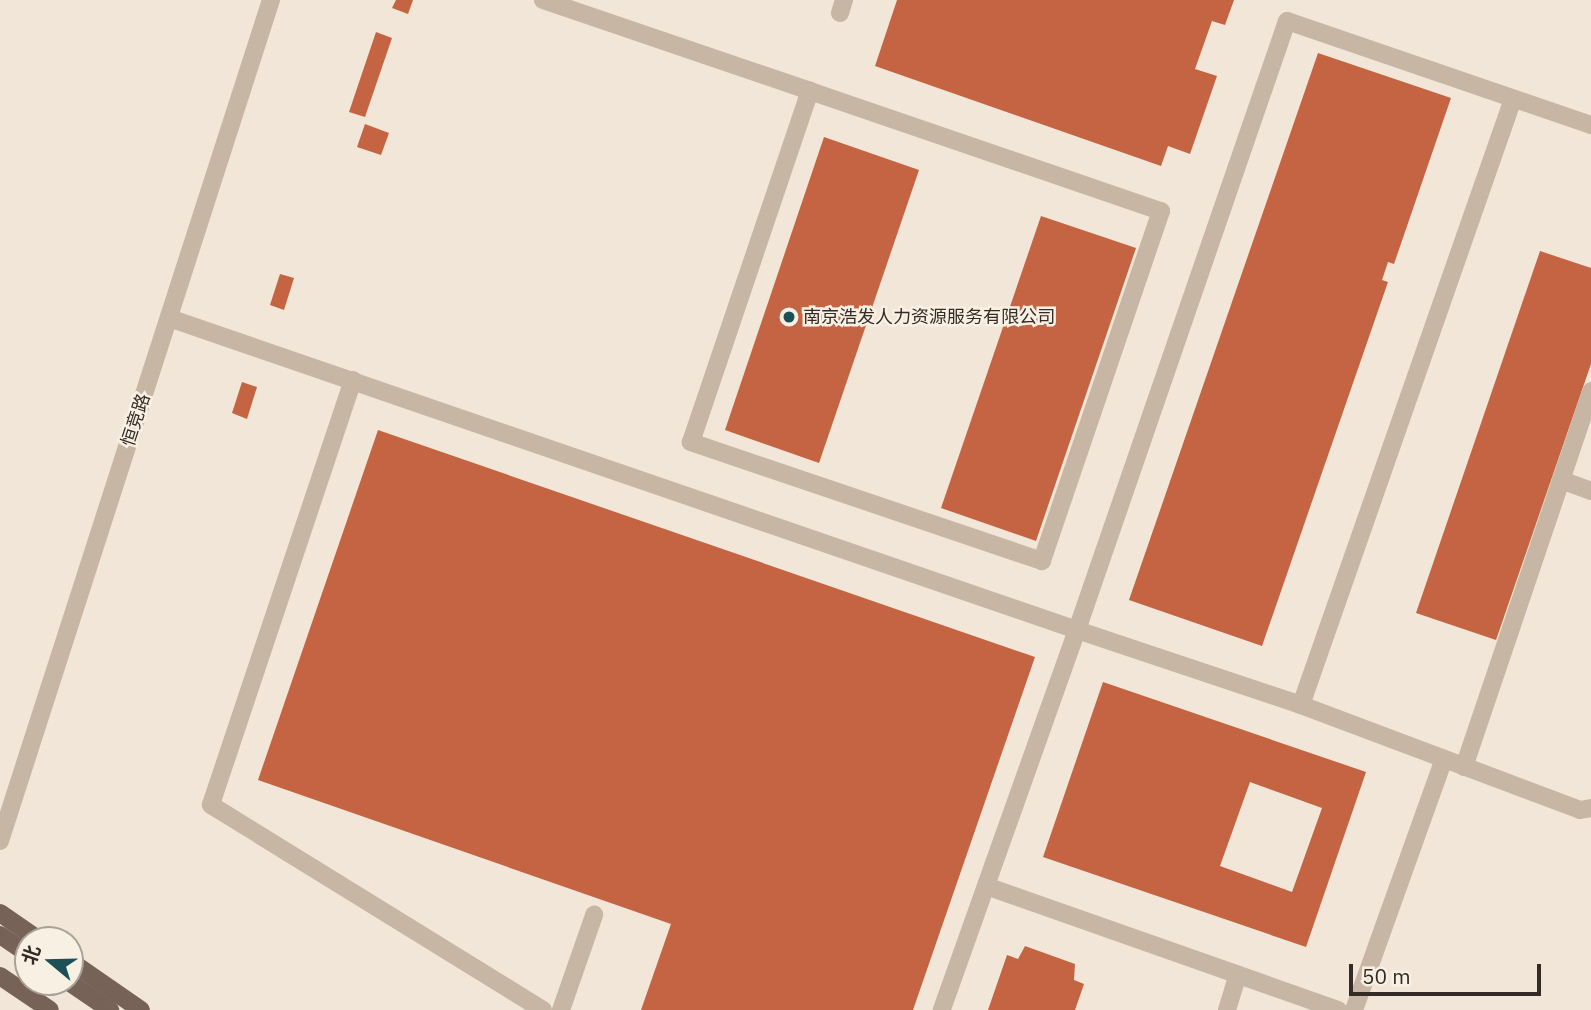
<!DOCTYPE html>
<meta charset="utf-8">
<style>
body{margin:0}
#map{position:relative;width:1591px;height:1010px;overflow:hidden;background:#f1e6d8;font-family:"IBM Plex Sans","Noto Sans SC",sans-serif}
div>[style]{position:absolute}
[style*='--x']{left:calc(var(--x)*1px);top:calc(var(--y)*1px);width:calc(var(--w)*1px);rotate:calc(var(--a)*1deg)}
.building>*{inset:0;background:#c56442}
.minor>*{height:18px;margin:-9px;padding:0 9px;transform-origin:9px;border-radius:9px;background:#c8b6a4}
.major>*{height:18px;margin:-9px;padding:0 9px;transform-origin:9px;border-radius:9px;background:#766257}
.dots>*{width:19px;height:19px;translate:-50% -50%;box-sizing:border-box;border:4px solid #f9f0e4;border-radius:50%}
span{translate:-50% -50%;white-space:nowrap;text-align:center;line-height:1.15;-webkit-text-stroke:5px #f9f0e4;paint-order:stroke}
.poi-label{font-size:18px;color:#342b26}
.left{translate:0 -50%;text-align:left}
.street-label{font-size:18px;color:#342b26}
.north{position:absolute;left:14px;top:926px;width:70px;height:70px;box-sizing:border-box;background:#f9f0e4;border:2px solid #aaa198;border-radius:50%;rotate:289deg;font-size:19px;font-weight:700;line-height:28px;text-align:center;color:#342b26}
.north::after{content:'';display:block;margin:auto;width:24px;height:32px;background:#1c5055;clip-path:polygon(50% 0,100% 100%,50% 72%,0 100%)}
.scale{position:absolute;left:1349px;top:964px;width:192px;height:32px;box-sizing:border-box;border:4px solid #342b26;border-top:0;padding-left:9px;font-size:21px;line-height:24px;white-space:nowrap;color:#342b26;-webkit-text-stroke:5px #f9f0e4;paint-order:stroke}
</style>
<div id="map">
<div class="building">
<div style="clip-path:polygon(396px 0,413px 0,408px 14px,392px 8px)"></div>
<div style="clip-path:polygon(897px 0,1234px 0,1225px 25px,1212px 21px,1195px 69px,1217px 76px,1190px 154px,1168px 146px,1161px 166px,875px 66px)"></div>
<div style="clip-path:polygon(376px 32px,392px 38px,365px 117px,349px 112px)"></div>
<div style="clip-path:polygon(1318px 53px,1451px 98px,1394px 264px,1388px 262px,1382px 280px,1388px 282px,1262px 646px,1129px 600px)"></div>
<div style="clip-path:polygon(365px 124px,389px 133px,381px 155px,357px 147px)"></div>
<div style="clip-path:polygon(824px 137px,919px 170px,819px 463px,725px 430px)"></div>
<div style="clip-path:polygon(1041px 216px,1136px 248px,1036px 541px,941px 508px)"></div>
<div style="clip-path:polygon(1540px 251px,1591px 268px,1591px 364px,1496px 640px,1416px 613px)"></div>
<div style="clip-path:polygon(280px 274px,294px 278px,284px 310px,270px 305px)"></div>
<div style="clip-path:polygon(242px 382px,257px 387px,247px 419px,232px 413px)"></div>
<div style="clip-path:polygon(378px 430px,1035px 657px,913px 1010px,641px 1010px,671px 924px,258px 780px)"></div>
<div style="clip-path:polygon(evenodd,1103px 682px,1366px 772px,1306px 947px,1043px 857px,1103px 682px,1250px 782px,1322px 808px,1292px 892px,1220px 866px,1250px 782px)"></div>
<div style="clip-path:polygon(1025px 946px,1075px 964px,1074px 980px,1084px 984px,1075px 1010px,988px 1010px,1007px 955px,1018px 959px)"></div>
</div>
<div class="minor">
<div style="--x:543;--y:0;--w:282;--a:18.8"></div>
<div style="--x:810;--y:91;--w:371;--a:18.9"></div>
<div style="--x:1161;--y:211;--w:370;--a:108.8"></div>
<div style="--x:1042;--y:561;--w:371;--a:-161.3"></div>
<div style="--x:691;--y:442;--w:371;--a:-71.3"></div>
<div style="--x:840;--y:13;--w:14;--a:-73"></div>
<div style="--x:1591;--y:125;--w:321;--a:-161.1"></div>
<div style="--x:1287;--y:21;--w:644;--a:109.03"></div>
<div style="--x:1077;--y:630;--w:236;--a:18.5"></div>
<div style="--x:1301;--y:705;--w:298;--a:20.6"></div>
<div style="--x:1580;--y:810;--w:11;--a:-10"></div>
<div style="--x:169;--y:318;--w:960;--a:18.96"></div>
<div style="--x:1077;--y:630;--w:403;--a:109.6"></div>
<div style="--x:353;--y:380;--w:448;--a:108.5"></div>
<div style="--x:211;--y:805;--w:390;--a:31.7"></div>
<div style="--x:1561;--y:480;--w:32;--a:20"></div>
<div style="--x:1301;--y:705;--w:642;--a:-70.72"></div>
<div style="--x:1464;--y:767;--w:397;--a:-71.3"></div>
<div style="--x:0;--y:841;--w:884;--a:-72.14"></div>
<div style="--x:989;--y:887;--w:370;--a:19.4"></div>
<div style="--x:561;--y:1010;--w:101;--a:-70.8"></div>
<div style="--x:1227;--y:1010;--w:37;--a:-73"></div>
<div style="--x:1354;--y:1010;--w:267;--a:-70.3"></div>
</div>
<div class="major">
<div style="--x:0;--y:913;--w:47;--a:34.7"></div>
<div style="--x:0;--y:935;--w:34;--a:34"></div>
<div style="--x:70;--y:961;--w:86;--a:34.6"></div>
<div style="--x:0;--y:976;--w:60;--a:34.2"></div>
<div style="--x:69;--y:982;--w:50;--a:34.3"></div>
</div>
<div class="dots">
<div style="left:789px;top:317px;background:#1c5055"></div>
</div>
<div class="poi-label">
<span class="left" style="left:803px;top:317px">南京浩发人力资源服务有限公司</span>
</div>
<div class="street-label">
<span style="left:136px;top:420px;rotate:-72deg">恒竞路</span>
</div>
<div class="north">北</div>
<div class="scale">50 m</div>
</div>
